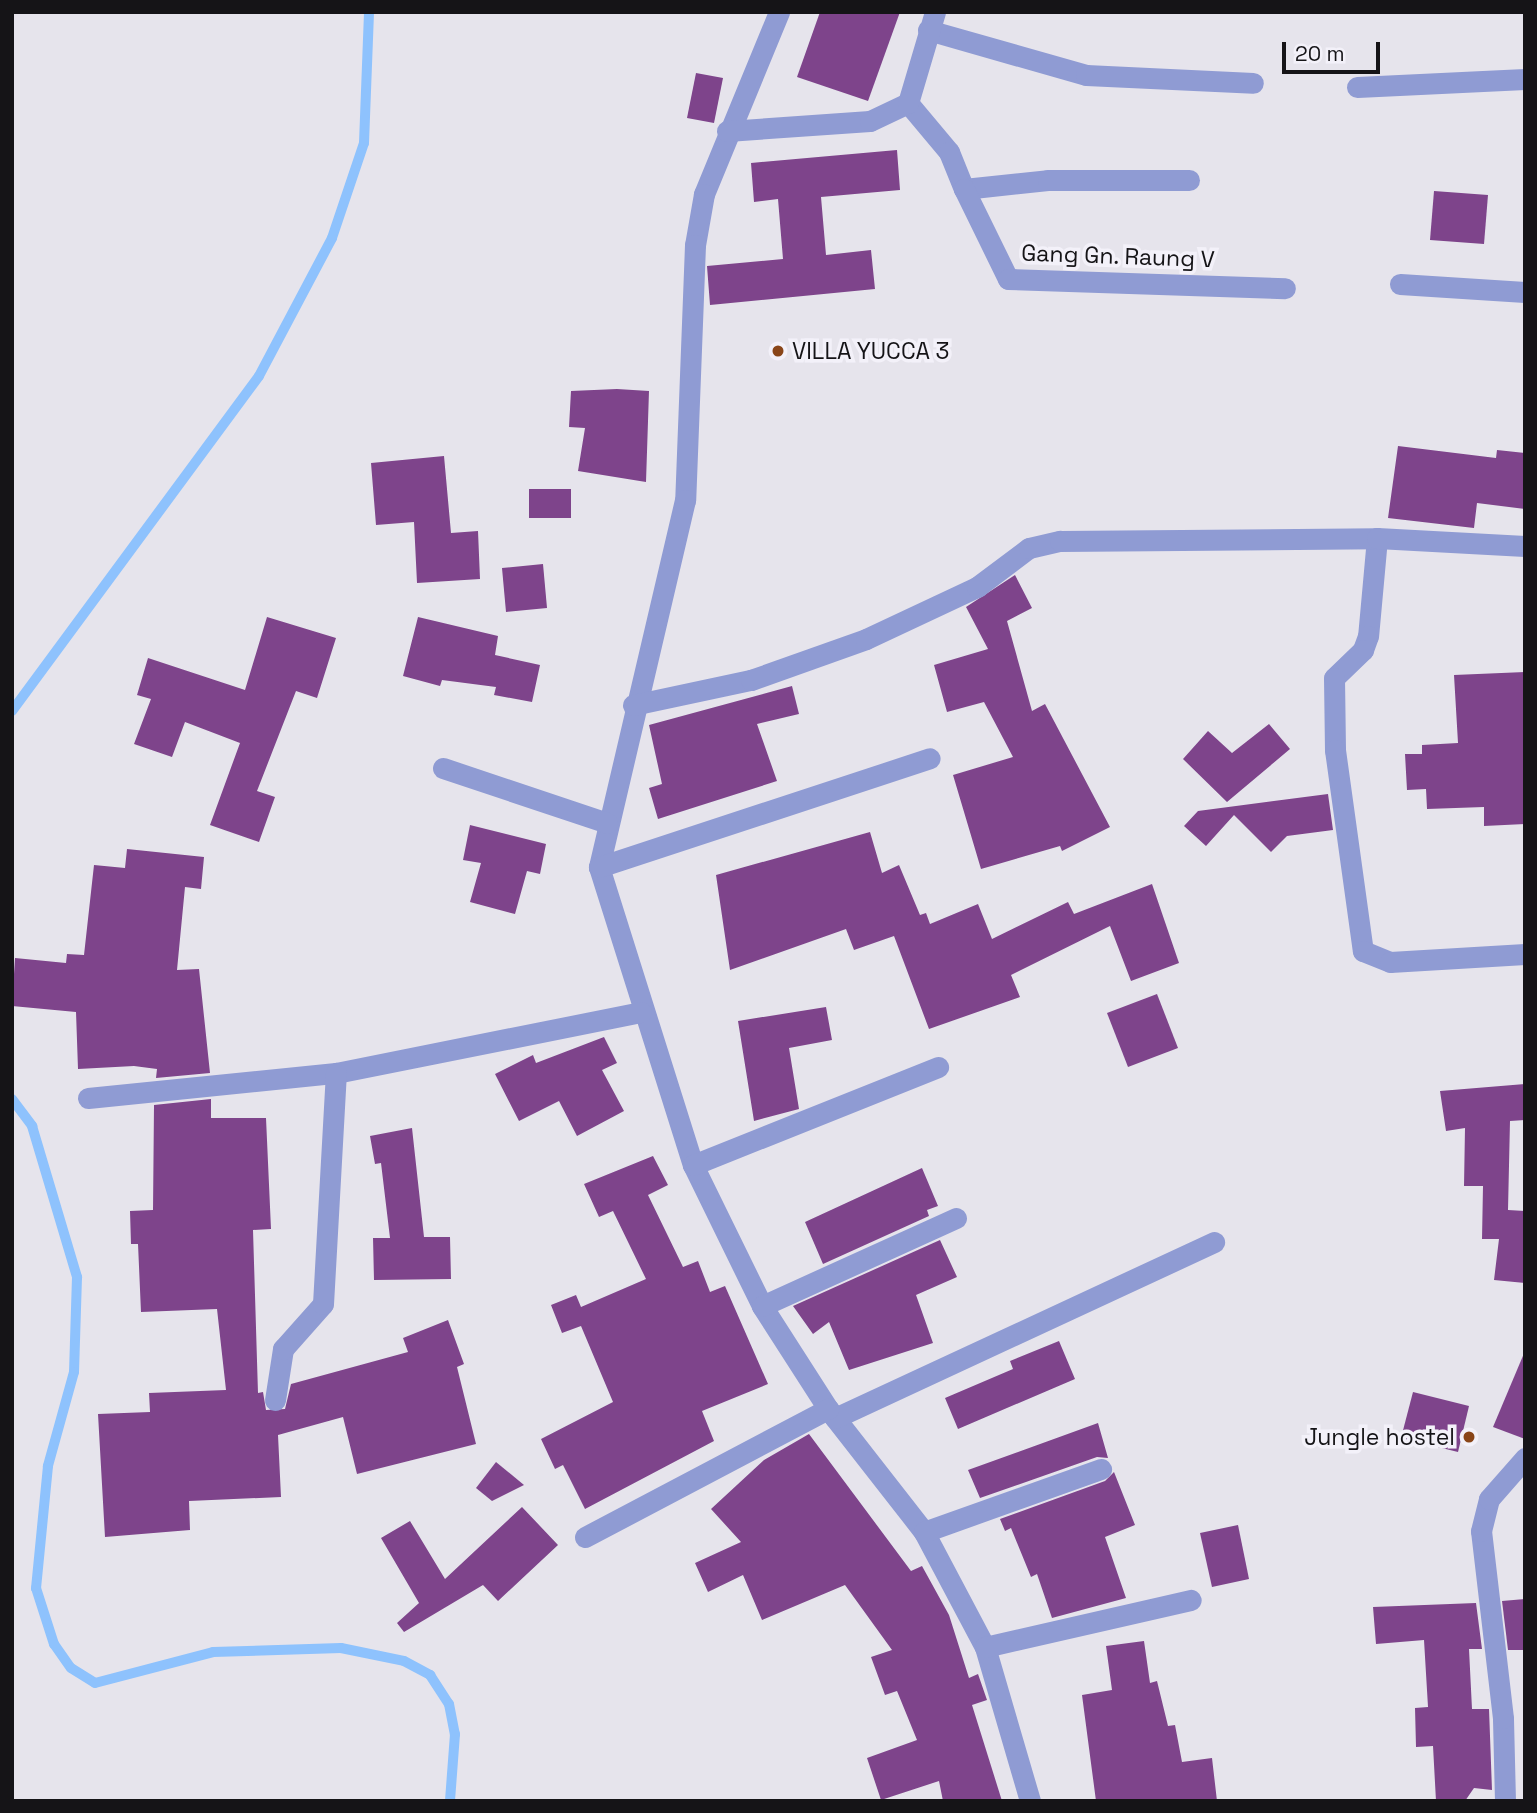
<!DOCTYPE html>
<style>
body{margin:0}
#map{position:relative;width:1537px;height:1813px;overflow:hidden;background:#e6e4ec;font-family:"Space Grotesk",sans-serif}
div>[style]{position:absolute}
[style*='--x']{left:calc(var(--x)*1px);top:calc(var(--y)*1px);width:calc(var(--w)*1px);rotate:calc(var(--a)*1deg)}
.stream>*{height:10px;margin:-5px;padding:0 5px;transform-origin:5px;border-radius:5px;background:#8ec2fd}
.building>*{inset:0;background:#7e448b}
.street>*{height:21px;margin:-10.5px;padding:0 10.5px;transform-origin:10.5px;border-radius:10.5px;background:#8f9bd3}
.dots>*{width:19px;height:19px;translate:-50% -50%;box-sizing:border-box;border:4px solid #f3f1f9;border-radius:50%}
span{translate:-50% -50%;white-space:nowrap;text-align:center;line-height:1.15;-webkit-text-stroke:7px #f3f1f9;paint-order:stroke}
.street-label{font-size:23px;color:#151417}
.poi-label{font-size:23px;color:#151417}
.left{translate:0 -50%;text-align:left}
.right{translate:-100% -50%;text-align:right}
.frame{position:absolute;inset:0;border:14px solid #151417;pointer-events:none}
.scale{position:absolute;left:1282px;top:42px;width:98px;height:32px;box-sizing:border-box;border:4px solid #151417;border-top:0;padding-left:9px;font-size:21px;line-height:24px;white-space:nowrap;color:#151417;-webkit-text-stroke:5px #f3f1f9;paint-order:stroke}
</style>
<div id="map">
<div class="stream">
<div style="--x:12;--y:711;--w:416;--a:-53.6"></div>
<div style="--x:259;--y:376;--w:156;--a:-62.1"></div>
<div style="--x:332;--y:238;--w:100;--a:-71.4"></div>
<div style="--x:364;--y:143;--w:131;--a:-87.8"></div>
<div style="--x:12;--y:1099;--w:34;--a:53"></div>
<div style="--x:32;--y:1126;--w:158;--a:73.4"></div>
<div style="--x:77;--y:1277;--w:95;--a:91.8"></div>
<div style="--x:74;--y:1372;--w:98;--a:105.5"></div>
<div style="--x:48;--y:1466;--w:123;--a:95.6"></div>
<div style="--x:36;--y:1588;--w:59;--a:72.2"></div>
<div style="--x:54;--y:1644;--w:29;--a:55"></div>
<div style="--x:71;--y:1668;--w:28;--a:32"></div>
<div style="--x:95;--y:1683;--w:122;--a:-14.7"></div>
<div style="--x:213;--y:1652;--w:128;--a:-1.8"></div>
<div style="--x:341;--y:1648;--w:64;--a:11.7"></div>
<div style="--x:404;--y:1661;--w:30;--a:28"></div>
<div style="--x:430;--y:1675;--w:35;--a:57"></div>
<div style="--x:449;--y:1704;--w:31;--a:79"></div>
<div style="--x:455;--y:1734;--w:67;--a:94.3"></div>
</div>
<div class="building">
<div style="clip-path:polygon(820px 12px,900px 12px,868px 101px,797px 77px)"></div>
<div style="clip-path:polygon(696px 73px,723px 78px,714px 123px,687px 118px)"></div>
<div style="clip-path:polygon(897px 150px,900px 190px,821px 197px,826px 255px,871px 250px,875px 289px,710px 305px,707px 266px,783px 259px,778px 199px,754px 202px,751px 163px)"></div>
<div style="clip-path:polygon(1434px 191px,1488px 195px,1484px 244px,1430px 240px)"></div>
<div style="clip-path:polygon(617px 389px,649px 391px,646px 482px,578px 471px,585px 428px,569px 427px,571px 391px)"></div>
<div style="clip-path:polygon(1398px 446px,1496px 458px,1497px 450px,1525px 453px,1525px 509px,1477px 503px,1474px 528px,1388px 518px)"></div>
<div style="clip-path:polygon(444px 456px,451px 533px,478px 531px,480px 579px,417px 583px,414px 522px,376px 525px,371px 463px)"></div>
<div style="clip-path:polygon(529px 489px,571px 489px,571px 518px,529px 518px)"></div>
<div style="clip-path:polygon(543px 564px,547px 608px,506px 612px,502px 568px)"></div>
<div style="clip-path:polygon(1015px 575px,1032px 608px,1007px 621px,1032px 711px,1045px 704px,1110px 827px,1062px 851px,1060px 846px,981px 869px,953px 775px,1013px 757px,984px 702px,947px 712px,934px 665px,988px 649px,966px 607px)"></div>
<div style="clip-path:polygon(267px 617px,336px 638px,317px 698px,296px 691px,257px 791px,275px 797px,259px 842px,210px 825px,240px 743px,185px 722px,172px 757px,134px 744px,151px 699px,137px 695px,148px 658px,245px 690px)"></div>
<div style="clip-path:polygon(418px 617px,498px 636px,495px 655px,540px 665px,532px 702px,494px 695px,496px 687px,442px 680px,440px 686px,403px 676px)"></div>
<div style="clip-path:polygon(1525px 672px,1525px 824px,1484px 826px,1484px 807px,1427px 809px,1426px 789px,1407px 790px,1405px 754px,1422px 754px,1422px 745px,1458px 743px,1454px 675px)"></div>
<div style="clip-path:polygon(792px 686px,799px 714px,757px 724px,777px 781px,658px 819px,649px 788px,662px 784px,649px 725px)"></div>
<div style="clip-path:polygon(1269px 724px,1290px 749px,1227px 802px,1183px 759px,1208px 731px,1232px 753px)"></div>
<div style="clip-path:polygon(1328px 794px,1333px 830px,1287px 836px,1271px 852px,1234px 815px,1206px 846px,1184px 826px,1198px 811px)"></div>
<div style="clip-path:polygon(470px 825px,546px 844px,540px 874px,527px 871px,515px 914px,470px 902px,481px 863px,463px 860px)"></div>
<div style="clip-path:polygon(870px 832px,882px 873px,899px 865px,920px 915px,926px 913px,930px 924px,978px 904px,992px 939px,1068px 902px,1074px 914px,1152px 884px,1179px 963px,1131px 981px,1110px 926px,1011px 975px,1020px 997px,929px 1029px,894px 936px,854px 950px,846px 929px,730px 970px,716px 875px)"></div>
<div style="clip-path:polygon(127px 849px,204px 857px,201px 889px,185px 887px,177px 970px,199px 969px,210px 1073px,156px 1078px,157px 1069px,134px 1066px,78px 1069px,76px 1012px,12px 1006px,15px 958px,66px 963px,67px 954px,84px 955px,94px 865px,125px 868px)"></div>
<div style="clip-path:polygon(1157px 994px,1178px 1048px,1128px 1067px,1107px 1013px)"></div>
<div style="clip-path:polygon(826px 1007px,832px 1040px,789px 1048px,799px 1109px,754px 1121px,738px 1021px)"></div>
<div style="clip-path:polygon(604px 1037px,617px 1063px,602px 1070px,624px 1111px,577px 1136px,559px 1101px,519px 1121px,495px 1074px,533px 1055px,536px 1063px)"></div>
<div style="clip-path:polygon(1525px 1084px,1525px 1120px,1510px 1121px,1508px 1210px,1525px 1211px,1525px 1283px,1494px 1280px,1499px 1239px,1482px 1239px,1483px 1186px,1464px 1186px,1465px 1128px,1446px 1131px,1440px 1091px)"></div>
<div style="clip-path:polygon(211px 1099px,211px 1118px,266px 1118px,271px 1229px,253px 1230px,258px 1393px,263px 1392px,266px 1410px,285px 1409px,291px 1384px,408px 1352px,403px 1338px,448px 1320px,464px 1364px,457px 1367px,476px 1444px,357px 1474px,343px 1417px,278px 1435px,281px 1497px,189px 1501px,190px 1530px,105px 1537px,98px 1414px,150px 1412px,149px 1393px,226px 1390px,217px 1309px,141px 1312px,138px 1244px,131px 1244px,130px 1211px,153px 1210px,154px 1105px)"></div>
<div style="clip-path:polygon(412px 1128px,424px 1237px,450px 1237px,451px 1279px,374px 1280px,373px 1238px,390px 1238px,381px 1163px,375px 1164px,370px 1136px)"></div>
<div style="clip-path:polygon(653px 1156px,668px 1185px,648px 1195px,683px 1267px,698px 1261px,710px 1292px,725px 1286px,768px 1384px,702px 1411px,714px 1441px,585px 1509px,563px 1465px,555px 1469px,541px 1439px,613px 1402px,581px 1326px,562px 1333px,551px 1305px,576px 1295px,581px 1307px,646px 1279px,613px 1211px,599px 1217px,584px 1184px)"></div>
<div style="clip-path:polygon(922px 1168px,938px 1206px,927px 1210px,929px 1216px,823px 1264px,805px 1222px)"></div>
<div style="clip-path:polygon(940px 1240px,957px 1277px,916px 1295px,933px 1343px,849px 1370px,829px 1322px,813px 1334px,793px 1306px)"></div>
<div style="clip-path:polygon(1059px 1341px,1075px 1379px,958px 1429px,945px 1398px,1013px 1369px,1010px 1361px)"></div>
<div style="clip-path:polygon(1525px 1351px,1525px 1439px,1493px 1427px)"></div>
<div style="clip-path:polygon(1413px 1392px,1469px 1406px,1458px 1452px,1401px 1438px)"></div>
<div style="clip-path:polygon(1098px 1423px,1108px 1458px,1097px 1457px,980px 1498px,968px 1470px)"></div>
<div style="clip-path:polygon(809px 1434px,911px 1571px,922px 1566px,949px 1615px,969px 1678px,978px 1674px,987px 1700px,972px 1705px,1002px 1801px,943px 1801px,939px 1781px,881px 1800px,867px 1758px,917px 1740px,897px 1691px,885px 1695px,871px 1657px,892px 1650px,845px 1585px,762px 1620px,743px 1575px,708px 1592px,695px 1563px,741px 1542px,711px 1509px,764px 1460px)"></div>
<div style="clip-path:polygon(496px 1462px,524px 1485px,492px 1501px,476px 1488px)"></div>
<div style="clip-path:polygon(1114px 1472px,1135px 1525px,1105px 1537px,1126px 1598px,1052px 1618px,1037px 1574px,1031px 1577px,1011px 1528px,1005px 1531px,1000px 1519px,1105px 1481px)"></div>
<div style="clip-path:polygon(522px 1507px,558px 1545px,498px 1601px,483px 1585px,404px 1632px,397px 1623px,419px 1603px,381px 1538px,410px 1521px,445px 1579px)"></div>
<div style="clip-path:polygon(1238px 1525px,1249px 1579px,1212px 1587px,1200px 1533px)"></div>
<div style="clip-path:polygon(1525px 1599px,1525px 1650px,1508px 1650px,1502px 1601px)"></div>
<div style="clip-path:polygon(1476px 1603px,1482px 1649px,1469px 1649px,1472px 1709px,1489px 1709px,1492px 1790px,1474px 1788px,1465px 1801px,1436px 1801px,1433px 1746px,1416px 1747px,1415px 1708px,1428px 1707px,1424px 1640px,1376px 1644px,1373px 1607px)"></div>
<div style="clip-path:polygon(1144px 1641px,1150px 1683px,1157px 1681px,1168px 1726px,1175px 1725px,1182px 1762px,1212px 1758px,1217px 1801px,1096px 1801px,1082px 1695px,1112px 1690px,1106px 1646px)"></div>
</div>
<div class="street">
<div style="--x:779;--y:12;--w:197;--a:112.4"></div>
<div style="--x:704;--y:194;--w:52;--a:100"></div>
<div style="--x:695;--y:245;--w:255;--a:92.2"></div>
<div style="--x:685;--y:500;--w:377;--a:103.2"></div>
<div style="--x:599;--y:867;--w:312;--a:72.5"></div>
<div style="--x:693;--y:1165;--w:157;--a:63.9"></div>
<div style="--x:762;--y:1306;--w:122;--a:57.3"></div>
<div style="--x:828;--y:1409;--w:156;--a:52"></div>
<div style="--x:924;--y:1532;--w:130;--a:62.1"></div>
<div style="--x:985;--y:1647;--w:160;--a:73.7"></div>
<div style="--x:928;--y:30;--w:164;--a:15.9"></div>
<div style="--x:1086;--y:75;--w:167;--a:2.7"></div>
<div style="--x:1357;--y:87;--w:168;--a:-2.7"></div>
<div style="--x:908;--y:103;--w:64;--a:50.1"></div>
<div style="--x:949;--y:152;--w:40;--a:68"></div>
<div style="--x:964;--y:189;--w:84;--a:-6.1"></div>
<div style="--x:1048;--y:180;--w:141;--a:0"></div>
<div style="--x:727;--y:131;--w:143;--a:-4"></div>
<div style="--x:870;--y:121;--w:42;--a:-25.3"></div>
<div style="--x:908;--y:103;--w:95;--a:-73.5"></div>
<div style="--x:964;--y:189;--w:100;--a:63.9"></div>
<div style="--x:1008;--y:279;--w:277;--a:1.9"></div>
<div style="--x:1400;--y:284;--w:125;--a:3.7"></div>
<div style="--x:1377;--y:538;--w:98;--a:95.2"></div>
<div style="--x:1368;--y:636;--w:15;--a:110"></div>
<div style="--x:1363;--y:650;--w:40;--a:136"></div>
<div style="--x:1334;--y:678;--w:72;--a:89.2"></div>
<div style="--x:1335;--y:750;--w:203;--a:82.1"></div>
<div style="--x:1363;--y:951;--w:29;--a:22"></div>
<div style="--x:1390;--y:962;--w:135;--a:-3.4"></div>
<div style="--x:633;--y:705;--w:121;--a:-12"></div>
<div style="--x:751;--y:680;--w:122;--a:-19.6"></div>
<div style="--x:866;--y:639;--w:123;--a:-25.1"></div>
<div style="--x:977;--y:587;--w:65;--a:-36.9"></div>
<div style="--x:1029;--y:548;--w:32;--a:-13"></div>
<div style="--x:1060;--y:541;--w:317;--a:-0.5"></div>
<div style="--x:1377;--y:538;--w:148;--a:3.1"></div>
<div style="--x:443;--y:768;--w:173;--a:18.5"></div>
<div style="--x:599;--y:867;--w:348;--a:-18.2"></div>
<div style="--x:88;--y:1098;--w:249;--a:-5.8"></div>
<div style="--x:336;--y:1073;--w:311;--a:-11.3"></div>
<div style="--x:693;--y:1165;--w:264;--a:-21.8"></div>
<div style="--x:762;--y:1306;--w:213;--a:-24.4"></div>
<div style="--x:275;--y:1400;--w:52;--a:-81.1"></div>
<div style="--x:283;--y:1349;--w:60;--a:-48.4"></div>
<div style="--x:323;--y:1304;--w:231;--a:-86.8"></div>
<div style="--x:835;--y:1418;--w:418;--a:-24.9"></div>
<div style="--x:924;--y:1532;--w:188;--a:-19.6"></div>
<div style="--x:585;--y:1537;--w:275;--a:-27.8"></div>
<div style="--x:985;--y:1647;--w:211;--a:-12.9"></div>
<div style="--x:1505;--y:1801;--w:83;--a:-91.4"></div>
<div style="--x:1503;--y:1718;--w:188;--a:-96.7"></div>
<div style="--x:1481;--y:1531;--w:33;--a:-76"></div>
<div style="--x:1489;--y:1499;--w:55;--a:-48.7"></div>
</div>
<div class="dots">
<div style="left:778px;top:351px;background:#894518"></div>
<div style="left:1469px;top:1437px;background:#894518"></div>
</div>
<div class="street-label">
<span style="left:1118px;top:256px;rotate:2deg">Gang Gn. Raung V</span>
</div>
<div class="poi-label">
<span class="left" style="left:792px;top:351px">VILLA YUCCA 3</span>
<span class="right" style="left:1455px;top:1437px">Jungle hostel</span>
</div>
<div class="frame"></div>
<div class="scale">20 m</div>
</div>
